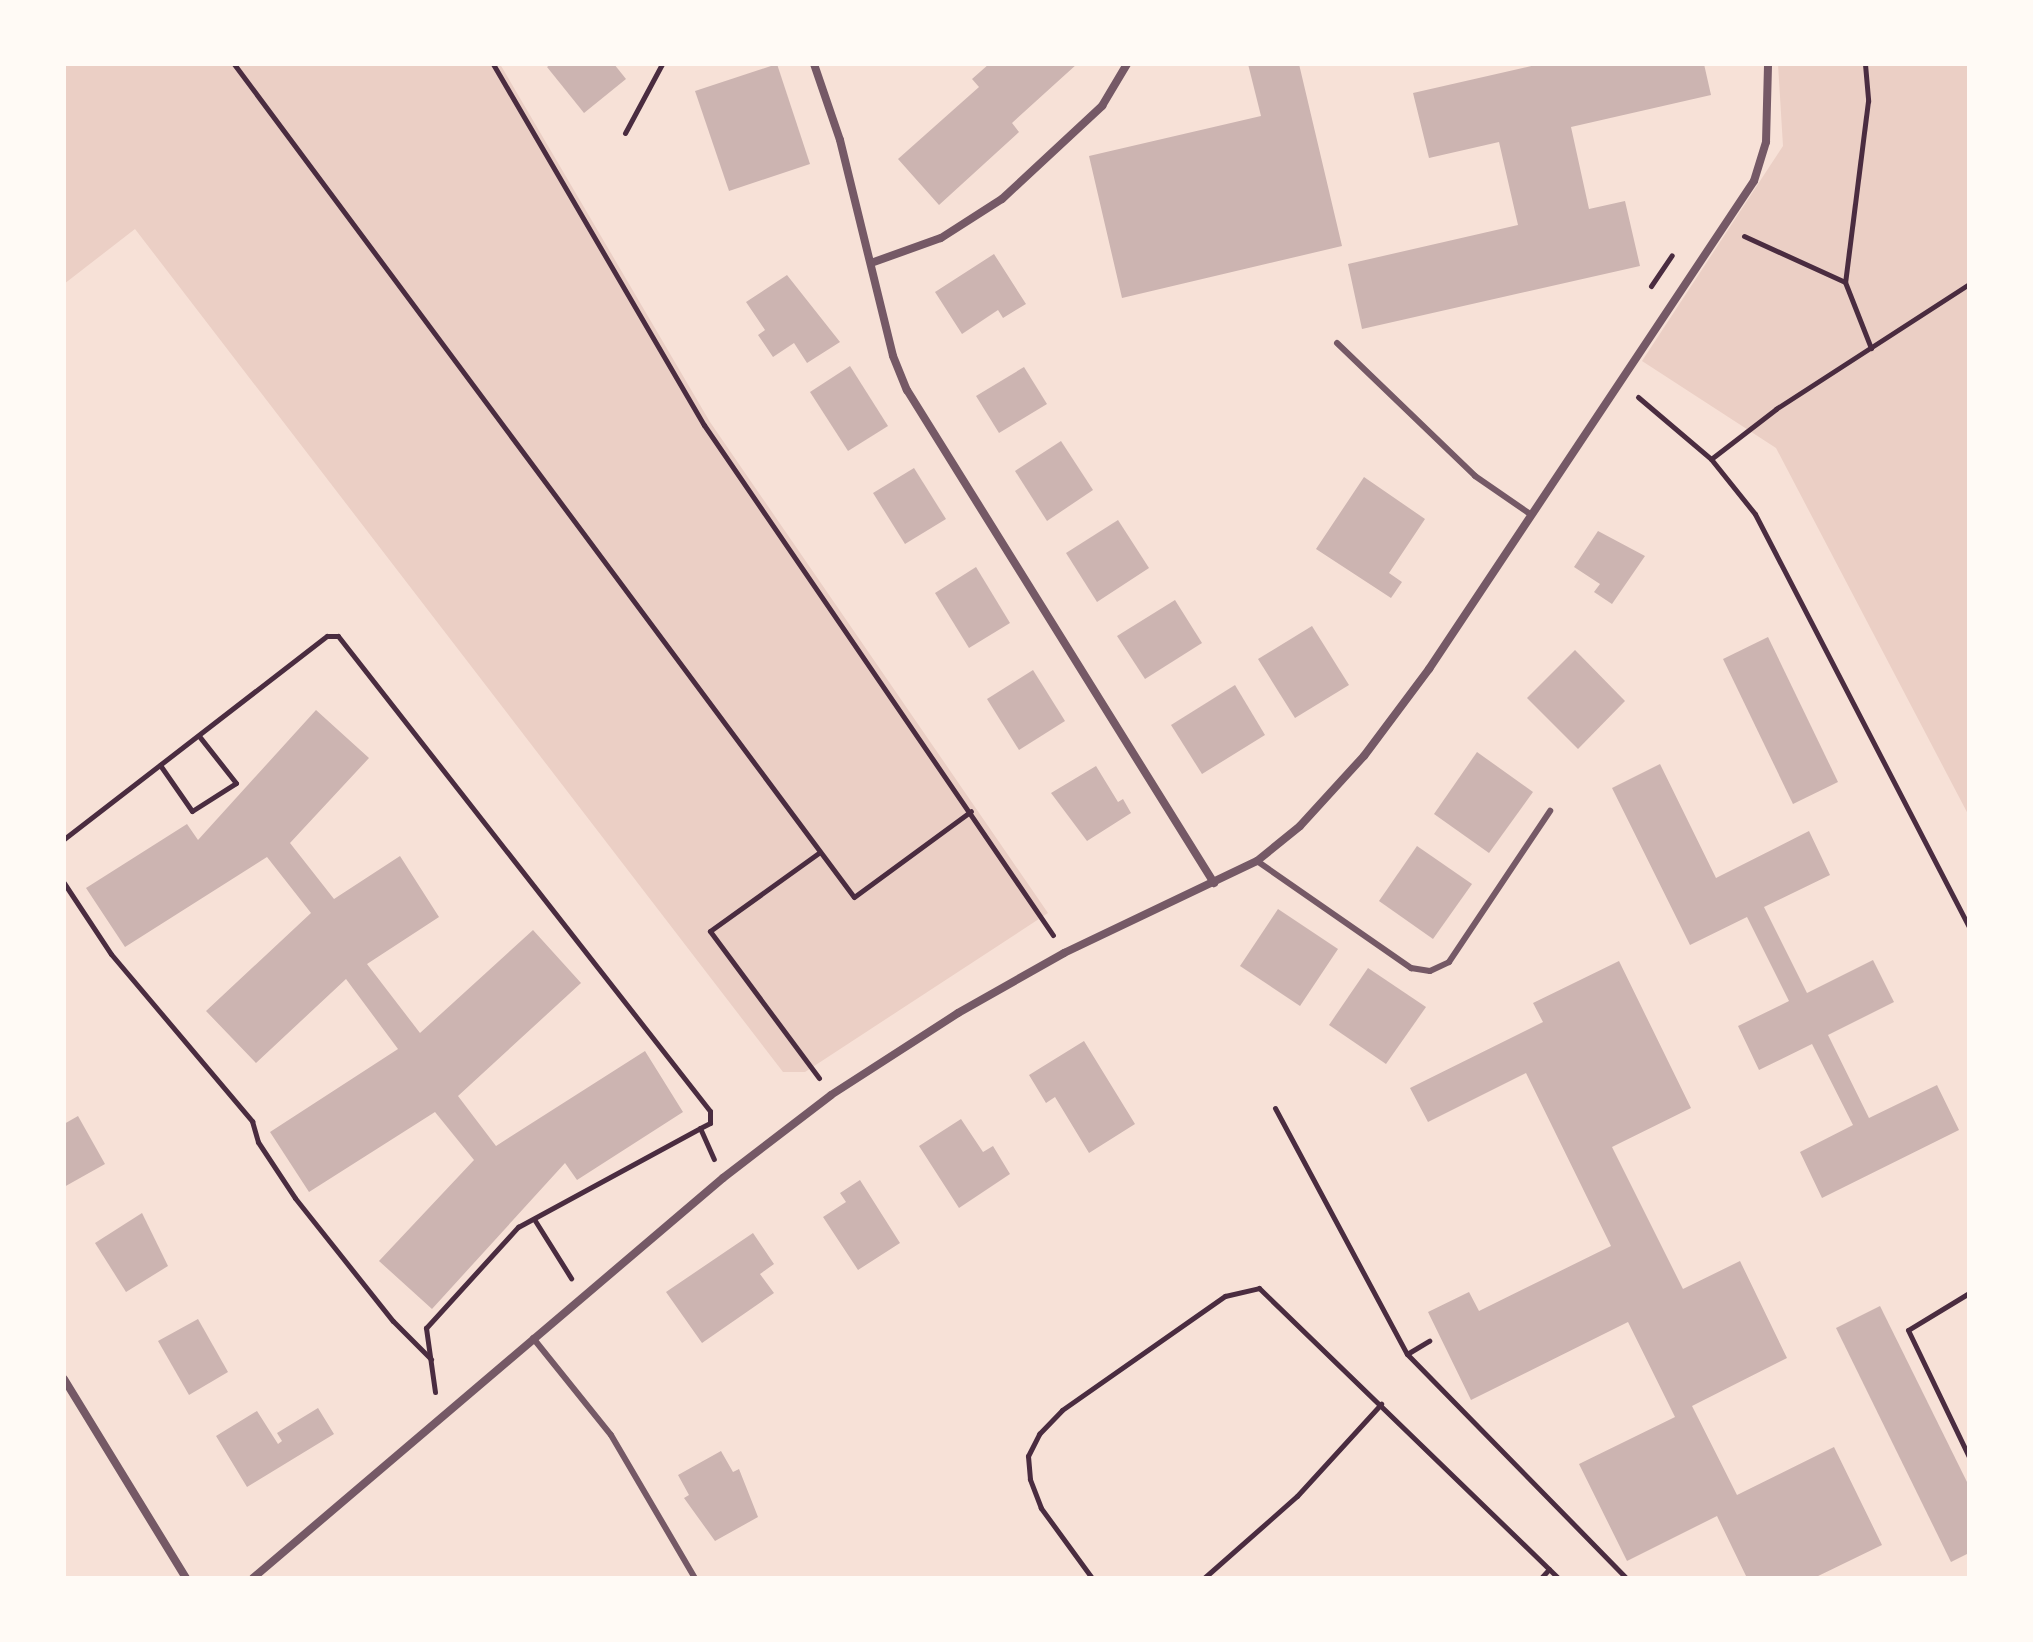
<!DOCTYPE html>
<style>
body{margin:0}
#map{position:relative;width:2033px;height:1642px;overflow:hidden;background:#f7e1d7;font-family:"Crimson Pro",serif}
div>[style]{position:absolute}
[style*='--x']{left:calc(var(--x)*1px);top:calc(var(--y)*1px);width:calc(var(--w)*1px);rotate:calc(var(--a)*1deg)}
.green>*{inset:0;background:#ebcfc5}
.building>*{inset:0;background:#ccb4b1}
.path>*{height:5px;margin:-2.5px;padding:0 2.5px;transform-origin:2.5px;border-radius:2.5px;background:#4a2c40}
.service>*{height:6px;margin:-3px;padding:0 3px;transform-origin:3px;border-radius:3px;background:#755966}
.minor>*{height:8px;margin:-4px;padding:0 4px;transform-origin:4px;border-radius:4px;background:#755966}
span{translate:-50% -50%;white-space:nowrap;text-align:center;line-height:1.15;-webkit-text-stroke:8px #fffaf5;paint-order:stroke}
.frame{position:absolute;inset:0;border:66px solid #fffaf5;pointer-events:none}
</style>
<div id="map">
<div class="green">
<div style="clip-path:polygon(64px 64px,500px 64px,710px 422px,1048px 913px,805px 1072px,783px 1072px,135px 229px,64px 284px)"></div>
<div style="clip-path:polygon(1778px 64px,1969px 64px,1969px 816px,1776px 448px,1642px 361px,1783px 146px)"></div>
</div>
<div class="building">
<div style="clip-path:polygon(551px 64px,614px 64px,626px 79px,584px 113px,547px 67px)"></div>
<div style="clip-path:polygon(777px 64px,810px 164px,729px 191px,695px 91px)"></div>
<div style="clip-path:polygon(989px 64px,1077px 64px,1012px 123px,1019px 132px,939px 205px,898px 159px,979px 87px,972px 79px)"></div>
<div style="clip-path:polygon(1248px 64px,1299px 64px,1342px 246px,1122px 298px,1089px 156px,1261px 116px)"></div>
<div style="clip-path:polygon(1540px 64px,1704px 64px,1711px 95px,1571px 127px,1589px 209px,1625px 201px,1640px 266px,1362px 329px,1348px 264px,1518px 225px,1499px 142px,1429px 158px,1413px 93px)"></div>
<div style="clip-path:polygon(994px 254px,1026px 304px,1003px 318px,998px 310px,962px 334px,935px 292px)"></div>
<div style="clip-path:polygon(787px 275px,840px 342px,807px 363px,794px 343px,773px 357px,758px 335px,765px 330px,746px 302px)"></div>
<div style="clip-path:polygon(850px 366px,888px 426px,848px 451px,810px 392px)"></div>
<div style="clip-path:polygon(1024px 367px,1047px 404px,999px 433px,976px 396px)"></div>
<div style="clip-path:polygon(1061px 441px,1093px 490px,1047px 521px,1015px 471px)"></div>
<div style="clip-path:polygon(914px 468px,946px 519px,905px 544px,873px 493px)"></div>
<div style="clip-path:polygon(1364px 477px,1425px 519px,1389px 573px,1402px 582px,1391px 598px,1316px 549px)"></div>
<div style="clip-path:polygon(1118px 520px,1149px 568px,1097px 602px,1066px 553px)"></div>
<div style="clip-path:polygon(1598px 531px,1645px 556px,1612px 604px,1594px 592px,1600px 584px,1574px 567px)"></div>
<div style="clip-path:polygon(976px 567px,1010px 623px,969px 648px,935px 593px)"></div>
<div style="clip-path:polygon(1175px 600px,1202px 643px,1145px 679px,1117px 636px)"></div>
<div style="clip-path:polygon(1312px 626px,1349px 685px,1295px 718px,1258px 659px)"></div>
<div style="clip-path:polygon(1768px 637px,1838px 782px,1793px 804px,1723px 659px)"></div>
<div style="clip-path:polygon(1575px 650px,1625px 701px,1578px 749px,1527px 698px)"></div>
<div style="clip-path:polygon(1033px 670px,1065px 721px,1019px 750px,987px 699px)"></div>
<div style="clip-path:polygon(1235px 685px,1265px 735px,1202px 774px,1171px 725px)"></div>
<div style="clip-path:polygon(316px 710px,369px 758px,290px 843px,334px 899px,400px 856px,439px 917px,367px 964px,420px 1033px,533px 930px,581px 983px,458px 1096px,496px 1146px,645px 1051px,683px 1112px,577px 1180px,565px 1163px,432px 1309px,379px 1261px,474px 1160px,435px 1112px,309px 1192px,270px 1132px,398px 1049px,346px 979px,256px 1063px,206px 1011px,311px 913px,267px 857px,125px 947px,86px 888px,187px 824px,198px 840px)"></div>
<div style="clip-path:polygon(1477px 752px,1533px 792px,1489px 853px,1434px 814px)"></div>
<div style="clip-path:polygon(1660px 764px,1716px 878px,1809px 831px,1830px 875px,1764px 907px,1807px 993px,1873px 960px,1894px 1002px,1828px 1035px,1869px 1118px,1937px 1085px,1959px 1130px,1822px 1198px,1800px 1152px,1853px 1125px,1812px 1044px,1759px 1070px,1738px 1026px,1789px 1001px,1747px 917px,1690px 945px,1612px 788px)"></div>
<div style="clip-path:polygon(1096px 766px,1118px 802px,1123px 799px,1131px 813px,1087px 841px,1051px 793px)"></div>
<div style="clip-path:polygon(1417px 846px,1472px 884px,1433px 939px,1379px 901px)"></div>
<div style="clip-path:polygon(1278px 909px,1338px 949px,1300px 1006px,1240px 966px)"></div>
<div style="clip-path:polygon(1619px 961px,1691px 1108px,1612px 1147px,1683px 1289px,1740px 1261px,1787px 1358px,1692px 1406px,1737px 1495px,1834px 1447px,1882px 1545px,1814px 1578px,1747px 1578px,1717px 1516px,1627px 1561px,1579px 1464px,1675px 1417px,1628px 1322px,1471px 1400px,1428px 1312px,1469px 1292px,1479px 1311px,1611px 1246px,1526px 1073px,1428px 1122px,1410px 1088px,1543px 1022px,1533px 1003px)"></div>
<div style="clip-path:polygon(1368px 968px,1426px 1007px,1386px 1064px,1329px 1025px)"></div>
<div style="clip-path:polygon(1084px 1041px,1135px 1124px,1089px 1153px,1055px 1097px,1046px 1103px,1029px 1075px)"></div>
<div style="clip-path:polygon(78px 1116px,105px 1164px,64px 1187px,64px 1124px)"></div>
<div style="clip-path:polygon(961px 1119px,983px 1152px,993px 1146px,1010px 1174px,959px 1208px,919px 1146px)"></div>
<div style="clip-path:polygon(860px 1180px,900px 1243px,858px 1270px,823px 1217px,846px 1202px,840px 1193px)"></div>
<div style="clip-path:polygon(142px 1213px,168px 1266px,126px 1292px,95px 1243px)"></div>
<div style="clip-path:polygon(753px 1233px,774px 1264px,760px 1274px,774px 1293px,702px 1343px,666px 1292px)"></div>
<div style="clip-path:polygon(1880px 1306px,1969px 1486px,1969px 1553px,1951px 1562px,1836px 1328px)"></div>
<div style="clip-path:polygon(198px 1319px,228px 1372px,189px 1395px,158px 1341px)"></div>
<div style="clip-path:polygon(318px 1408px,334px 1434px,247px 1487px,216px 1436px,257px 1411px,278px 1444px,282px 1441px,277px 1433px)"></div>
<div style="clip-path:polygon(721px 1451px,733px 1472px,739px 1469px,758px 1517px,715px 1541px,684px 1498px,689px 1495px,678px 1475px)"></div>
</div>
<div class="path">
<div style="--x:234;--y:64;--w:1038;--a:53.34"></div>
<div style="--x:854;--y:897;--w:145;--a:-36.3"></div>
<div style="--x:493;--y:64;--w:418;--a:59.7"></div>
<div style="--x:704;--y:425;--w:618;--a:55.62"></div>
<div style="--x:1865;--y:64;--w:37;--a:85"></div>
<div style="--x:1868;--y:101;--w:182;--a:97.2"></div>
<div style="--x:1845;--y:282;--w:71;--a:68.5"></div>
<div style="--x:625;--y:133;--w:78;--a:-61.8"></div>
<div style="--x:1744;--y:236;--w:111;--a:24.5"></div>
<div style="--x:1969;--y:284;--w:230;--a:147.1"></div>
<div style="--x:1776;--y:409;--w:82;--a:142.4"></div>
<div style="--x:1711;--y:459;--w:70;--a:51.3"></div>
<div style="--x:1755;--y:514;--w:465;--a:62.6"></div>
<div style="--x:1651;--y:286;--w:37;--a:-56"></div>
<div style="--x:1638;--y:397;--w:96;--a:40.3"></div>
<div style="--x:160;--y:765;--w:56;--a:55.2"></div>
<div style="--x:192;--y:811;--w:52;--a:-32.5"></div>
<div style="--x:236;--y:783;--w:60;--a:-128.2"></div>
<div style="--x:64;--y:839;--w:332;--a:-37.7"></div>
<div style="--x:327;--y:636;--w:11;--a:0"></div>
<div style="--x:338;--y:636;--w:603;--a:51.93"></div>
<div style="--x:710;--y:1111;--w:12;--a:90"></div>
<div style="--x:710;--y:1123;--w:11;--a:153"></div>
<div style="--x:700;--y:1128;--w:34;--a:66"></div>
<div style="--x:64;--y:883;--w:85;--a:56.5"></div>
<div style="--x:111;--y:954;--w:219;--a:49.8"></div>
<div style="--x:252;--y:1121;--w:22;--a:74"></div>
<div style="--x:258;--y:1142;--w:67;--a:56.5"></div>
<div style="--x:295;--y:1198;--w:157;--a:51.5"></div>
<div style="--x:393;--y:1321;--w:54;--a:45"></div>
<div style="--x:819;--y:1078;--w:183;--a:-126.6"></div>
<div style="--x:710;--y:931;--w:135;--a:-35.7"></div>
<div style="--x:1275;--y:1108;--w:279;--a:61.8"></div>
<div style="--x:1407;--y:1354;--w:313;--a:45.6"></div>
<div style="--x:534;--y:1219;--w:70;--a:57.9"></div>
<div style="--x:1969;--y:1293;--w:71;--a:148.8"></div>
<div style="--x:1908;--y:1330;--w:141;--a:64.3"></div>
<div style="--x:1407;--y:1354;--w:26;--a:-31"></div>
<div style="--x:435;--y:1392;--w:65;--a:-98"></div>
<div style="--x:426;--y:1328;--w:137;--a:-47.7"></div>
<div style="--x:518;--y:1227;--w:207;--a:-28.5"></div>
<div style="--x:1092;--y:1578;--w:87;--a:-126.1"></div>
<div style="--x:1041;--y:1508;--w:31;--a:-111"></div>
<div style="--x:1030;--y:1479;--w:23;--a:-95"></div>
<div style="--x:1028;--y:1456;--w:25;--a:-63"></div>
<div style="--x:1039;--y:1434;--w:33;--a:-46"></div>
<div style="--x:1062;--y:1410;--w:199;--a:-35"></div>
<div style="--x:1225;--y:1296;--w:35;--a:-13"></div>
<div style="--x:1259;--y:1288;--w:417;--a:44.1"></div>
<div style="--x:1204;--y:1578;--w:124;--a:-41.4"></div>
<div style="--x:1297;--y:1496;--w:125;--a:-47.6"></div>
<div style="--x:1541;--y:1578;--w:12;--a:-48"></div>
</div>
<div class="service">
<div style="--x:1337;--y:343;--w:192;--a:43.9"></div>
<div style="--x:1475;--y:476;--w:67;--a:34.6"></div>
<div style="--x:1257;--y:861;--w:188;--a:34.8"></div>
<div style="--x:1411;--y:968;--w:19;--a:9"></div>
<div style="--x:1430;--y:971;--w:21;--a:-25"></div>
<div style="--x:1449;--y:962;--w:182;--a:-56.2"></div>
<div style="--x:533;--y:1338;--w:124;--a:51.2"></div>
<div style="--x:611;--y:1435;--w:166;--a:59.6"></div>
</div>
<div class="minor">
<div style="--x:814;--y:64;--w:80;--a:71.1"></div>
<div style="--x:840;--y:140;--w:222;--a:76.2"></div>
<div style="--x:893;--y:356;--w:37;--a:68"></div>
<div style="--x:907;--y:390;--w:581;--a:58.09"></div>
<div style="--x:871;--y:263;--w:74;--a:-19.7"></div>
<div style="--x:941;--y:238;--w:72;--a:-32.6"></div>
<div style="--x:1002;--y:199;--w:137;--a:-42.9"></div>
<div style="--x:1102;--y:106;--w:49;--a:-59.2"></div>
<div style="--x:64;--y:1379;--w:233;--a:58.5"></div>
<div style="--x:253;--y:1578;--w:617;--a:-40.4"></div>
<div style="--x:723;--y:1178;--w:136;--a:-37.5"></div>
<div style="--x:831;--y:1095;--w:151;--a:-32.8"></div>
<div style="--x:958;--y:1013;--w:122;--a:-29.5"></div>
<div style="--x:1064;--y:953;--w:214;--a:-25.5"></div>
<div style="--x:1257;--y:861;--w:55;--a:-39.1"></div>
<div style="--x:1300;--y:826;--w:95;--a:-47.6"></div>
<div style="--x:1364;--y:756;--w:109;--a:-53.2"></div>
<div style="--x:1429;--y:669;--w:586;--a:-56.34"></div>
<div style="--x:1754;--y:181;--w:41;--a:-72.9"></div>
<div style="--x:1766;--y:142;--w:78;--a:-88.5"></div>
</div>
<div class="frame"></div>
</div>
